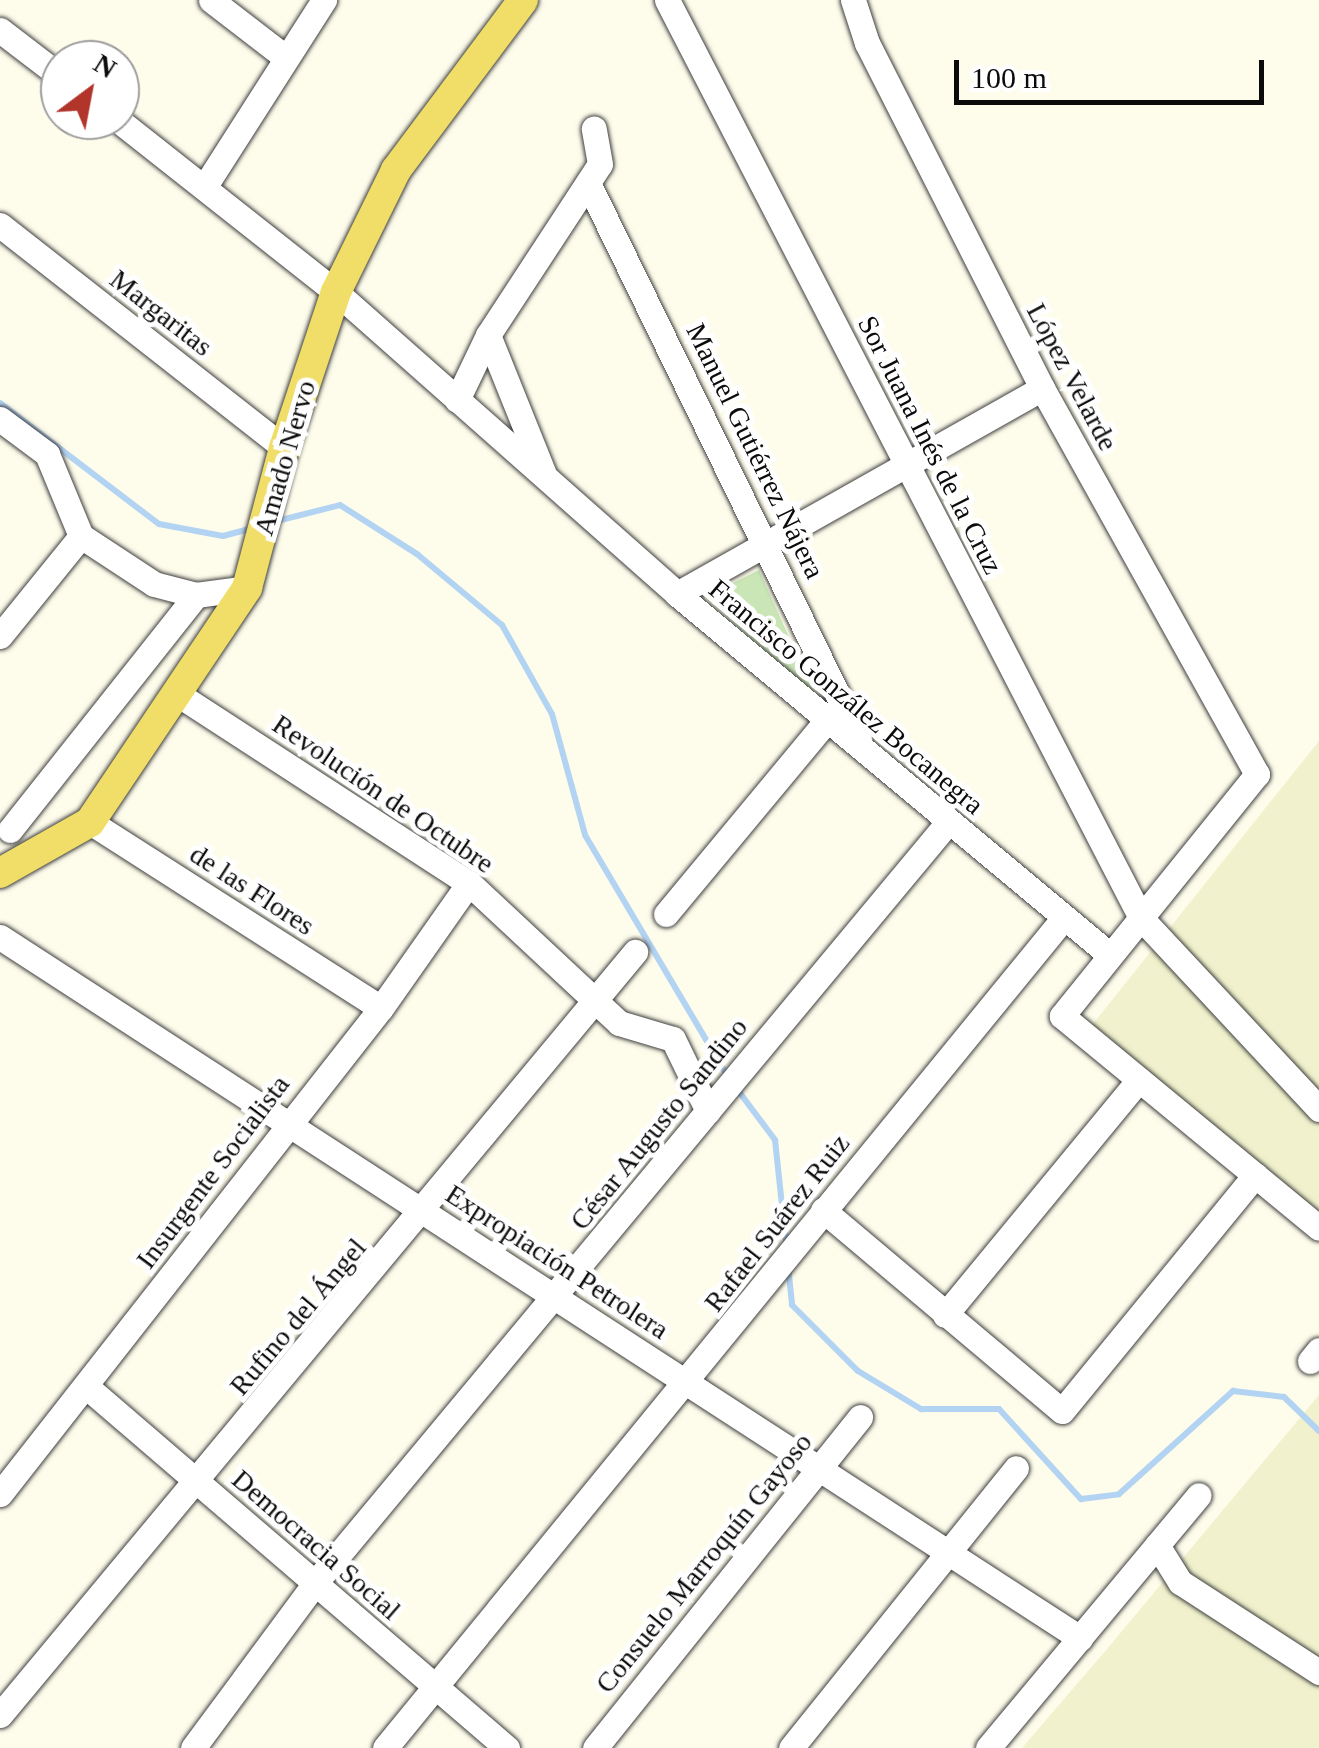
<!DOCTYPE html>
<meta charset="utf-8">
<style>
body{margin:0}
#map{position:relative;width:1319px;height:1748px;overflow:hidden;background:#fefceb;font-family:"Times New Roman",serif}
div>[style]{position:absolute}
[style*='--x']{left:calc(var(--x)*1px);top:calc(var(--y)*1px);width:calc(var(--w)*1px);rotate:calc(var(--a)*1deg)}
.farmland>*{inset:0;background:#f1f2cd}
.green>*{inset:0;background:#cae6b7}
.stream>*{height:6px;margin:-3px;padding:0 3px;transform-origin:3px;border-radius:3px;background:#b3d3f2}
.roads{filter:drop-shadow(0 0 2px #3e3e3e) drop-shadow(0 0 2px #3e3e3e)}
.minor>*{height:25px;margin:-12.5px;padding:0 12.5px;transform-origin:12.5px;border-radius:12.5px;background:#fff}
.major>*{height:30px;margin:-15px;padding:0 15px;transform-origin:15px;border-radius:15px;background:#f0de68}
span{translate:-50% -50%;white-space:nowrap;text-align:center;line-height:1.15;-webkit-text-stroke:10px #fff;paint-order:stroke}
.street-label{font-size:28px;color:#0b0b0b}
.north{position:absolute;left:40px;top:40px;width:100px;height:100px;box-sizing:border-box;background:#fff;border:2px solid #9d9d9d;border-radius:50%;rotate:32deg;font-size:28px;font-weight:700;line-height:40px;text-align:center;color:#0b0b0b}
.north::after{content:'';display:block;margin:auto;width:35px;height:45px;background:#b2352c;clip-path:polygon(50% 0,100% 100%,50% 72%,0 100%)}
.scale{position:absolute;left:954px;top:60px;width:310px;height:45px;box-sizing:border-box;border:5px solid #0b0b0b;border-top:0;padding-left:12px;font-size:30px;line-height:35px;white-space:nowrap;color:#0b0b0b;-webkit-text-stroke:8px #fff;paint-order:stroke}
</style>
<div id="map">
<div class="farmland">
<div style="clip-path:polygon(1319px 741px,1319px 1238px,1081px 1039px)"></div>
<div style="clip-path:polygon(1319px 1395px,1319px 1748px,1022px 1748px,1107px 1649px)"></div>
</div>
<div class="green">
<div style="clip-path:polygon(759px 570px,814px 693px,704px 597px)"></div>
</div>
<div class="stream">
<div style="--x:0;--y:403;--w:200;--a:37.3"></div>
<div style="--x:159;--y:524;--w:65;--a:10.6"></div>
<div style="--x:223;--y:536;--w:30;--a:-15"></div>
<div style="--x:273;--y:522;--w:69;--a:-14.2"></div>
<div style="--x:340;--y:505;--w:91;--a:32.5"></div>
<div style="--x:417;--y:554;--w:111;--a:39.9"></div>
<div style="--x:502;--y:625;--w:102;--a:60.7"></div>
<div style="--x:552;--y:714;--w:125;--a:74.7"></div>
<div style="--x:585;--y:835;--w:279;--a:59.4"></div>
<div style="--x:737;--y:1089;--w:64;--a:53.3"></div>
<div style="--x:775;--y:1140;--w:104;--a:83.9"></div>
<div style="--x:788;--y:1266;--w:39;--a:84"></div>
<div style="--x:792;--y:1305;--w:93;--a:45"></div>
<div style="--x:858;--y:1371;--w:74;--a:31.1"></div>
<div style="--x:921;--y:1409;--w:78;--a:0"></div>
<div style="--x:999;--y:1409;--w:122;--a:47.7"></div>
<div style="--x:1081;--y:1499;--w:38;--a:-7"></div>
<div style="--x:1119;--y:1494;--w:154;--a:-42.1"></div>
<div style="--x:1233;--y:1391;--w:51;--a:6.7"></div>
<div style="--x:1284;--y:1397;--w:49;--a:44.2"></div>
</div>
<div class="roads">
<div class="minor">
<div style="--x:211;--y:0;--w:93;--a:37.6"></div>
<div style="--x:667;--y:0;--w:1033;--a:62.69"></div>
<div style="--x:1141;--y:918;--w:261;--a:47"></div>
<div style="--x:853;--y:0;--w:45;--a:72"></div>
<div style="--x:867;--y:43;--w:387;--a:63.1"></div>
<div style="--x:1042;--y:388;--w:442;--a:60.9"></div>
<div style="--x:1257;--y:774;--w:311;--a:128.9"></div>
<div style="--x:1062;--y:1016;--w:333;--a:39.5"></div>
<div style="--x:0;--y:30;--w:76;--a:37.5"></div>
<div style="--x:118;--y:120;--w:278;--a:38.3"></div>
<div style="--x:336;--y:292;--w:456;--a:41.5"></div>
<div style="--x:677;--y:594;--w:564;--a:39.82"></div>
<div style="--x:588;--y:183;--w:619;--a:64.01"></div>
<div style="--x:205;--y:186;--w:221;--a:-57.4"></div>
<div style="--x:0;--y:225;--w:361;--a:38.1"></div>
<div style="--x:488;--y:335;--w:150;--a:68.1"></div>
<div style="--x:457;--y:400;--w:72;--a:-64.5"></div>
<div style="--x:488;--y:335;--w:204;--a:-56.8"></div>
<div style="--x:600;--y:164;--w:36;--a:-100"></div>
<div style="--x:0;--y:419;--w:59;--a:36.7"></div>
<div style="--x:47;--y:454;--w:89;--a:67.5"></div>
<div style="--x:81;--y:536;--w:87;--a:33.3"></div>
<div style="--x:154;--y:584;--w:43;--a:14.7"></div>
<div style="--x:196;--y:595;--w:51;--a:-7.8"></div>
<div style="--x:677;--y:594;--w:419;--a:-29.4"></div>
<div style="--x:0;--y:636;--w:129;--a:-51"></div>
<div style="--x:179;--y:695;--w:346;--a:33"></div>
<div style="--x:469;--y:883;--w:205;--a:43"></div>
<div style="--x:619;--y:1023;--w:56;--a:16.5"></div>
<div style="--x:673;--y:1039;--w:80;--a:64.1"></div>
<div style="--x:90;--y:822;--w:345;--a:32.6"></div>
<div style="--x:10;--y:830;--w:300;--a:-51.6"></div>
<div style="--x:666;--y:914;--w:254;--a:-50.3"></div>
<div style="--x:0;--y:937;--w:1288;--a:32.99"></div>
<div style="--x:823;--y:1210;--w:312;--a:40.1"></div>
<div style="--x:1062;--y:1411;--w:305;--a:-50.7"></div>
<div style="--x:945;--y:1315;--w:305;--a:-50.5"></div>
<div style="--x:1310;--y:1361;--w:14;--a:-51"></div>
<div style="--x:87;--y:1387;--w:554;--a:40.68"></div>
<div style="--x:0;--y:1494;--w:618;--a:-51.91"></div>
<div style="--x:381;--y:1008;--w:153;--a:-54.9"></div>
<div style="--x:1157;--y:1545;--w:44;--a:58.1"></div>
<div style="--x:1180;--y:1582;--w:166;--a:32.9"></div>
<div style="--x:0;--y:1715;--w:993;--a:-50.23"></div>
<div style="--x:193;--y:1748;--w:205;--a:-53.5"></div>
<div style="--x:315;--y:1583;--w:991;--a:-50.24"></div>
<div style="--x:385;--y:1748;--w:1070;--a:-50.73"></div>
<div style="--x:595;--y:1748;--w:424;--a:-51.3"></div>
<div style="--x:791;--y:1748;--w:359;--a:-51.2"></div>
<div style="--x:988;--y:1748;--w:329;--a:-50.2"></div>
</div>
<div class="major">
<div style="--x:0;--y:873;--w:103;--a:-29.5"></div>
<div style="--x:90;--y:822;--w:282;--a:-56.1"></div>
<div style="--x:247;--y:588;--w:145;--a:-75.2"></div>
<div style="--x:284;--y:448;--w:164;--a:-71.6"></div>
<div style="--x:336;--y:292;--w:136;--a:-63.8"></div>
<div style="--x:396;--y:170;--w:212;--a:-53.2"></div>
</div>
</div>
<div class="street-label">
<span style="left:161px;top:313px;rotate:38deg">Margaritas</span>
<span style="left:1072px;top:377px;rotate:62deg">López Velarde</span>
<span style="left:930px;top:445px;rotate:63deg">Sor Juana Inés de la Cruz</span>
<span style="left:755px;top:451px;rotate:64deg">Manuel Gutiérrez Nájera</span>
<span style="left:285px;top:458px;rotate:-74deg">Amado Nervo</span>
<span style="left:846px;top:697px;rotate:40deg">Francisco González Bocanegra</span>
<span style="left:383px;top:794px;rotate:34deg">Revolución de Octubre</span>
<span style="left:252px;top:890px;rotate:33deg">de las Flores</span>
<span style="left:659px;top:1124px;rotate:-51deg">César Augusto Sandino</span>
<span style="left:213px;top:1172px;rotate:-53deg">Insurgente Socialista</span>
<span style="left:777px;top:1223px;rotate:-52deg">Rafael Suárez Ruiz</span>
<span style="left:557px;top:1262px;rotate:33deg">Expropiación Petrolera</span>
<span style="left:298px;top:1317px;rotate:-50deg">Rufino del Ángel</span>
<span style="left:316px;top:1545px;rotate:41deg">Democracia Social</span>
<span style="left:704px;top:1563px;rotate:-51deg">Consuelo Marroquín Gayoso</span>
</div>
<div class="north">N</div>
<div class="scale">100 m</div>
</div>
